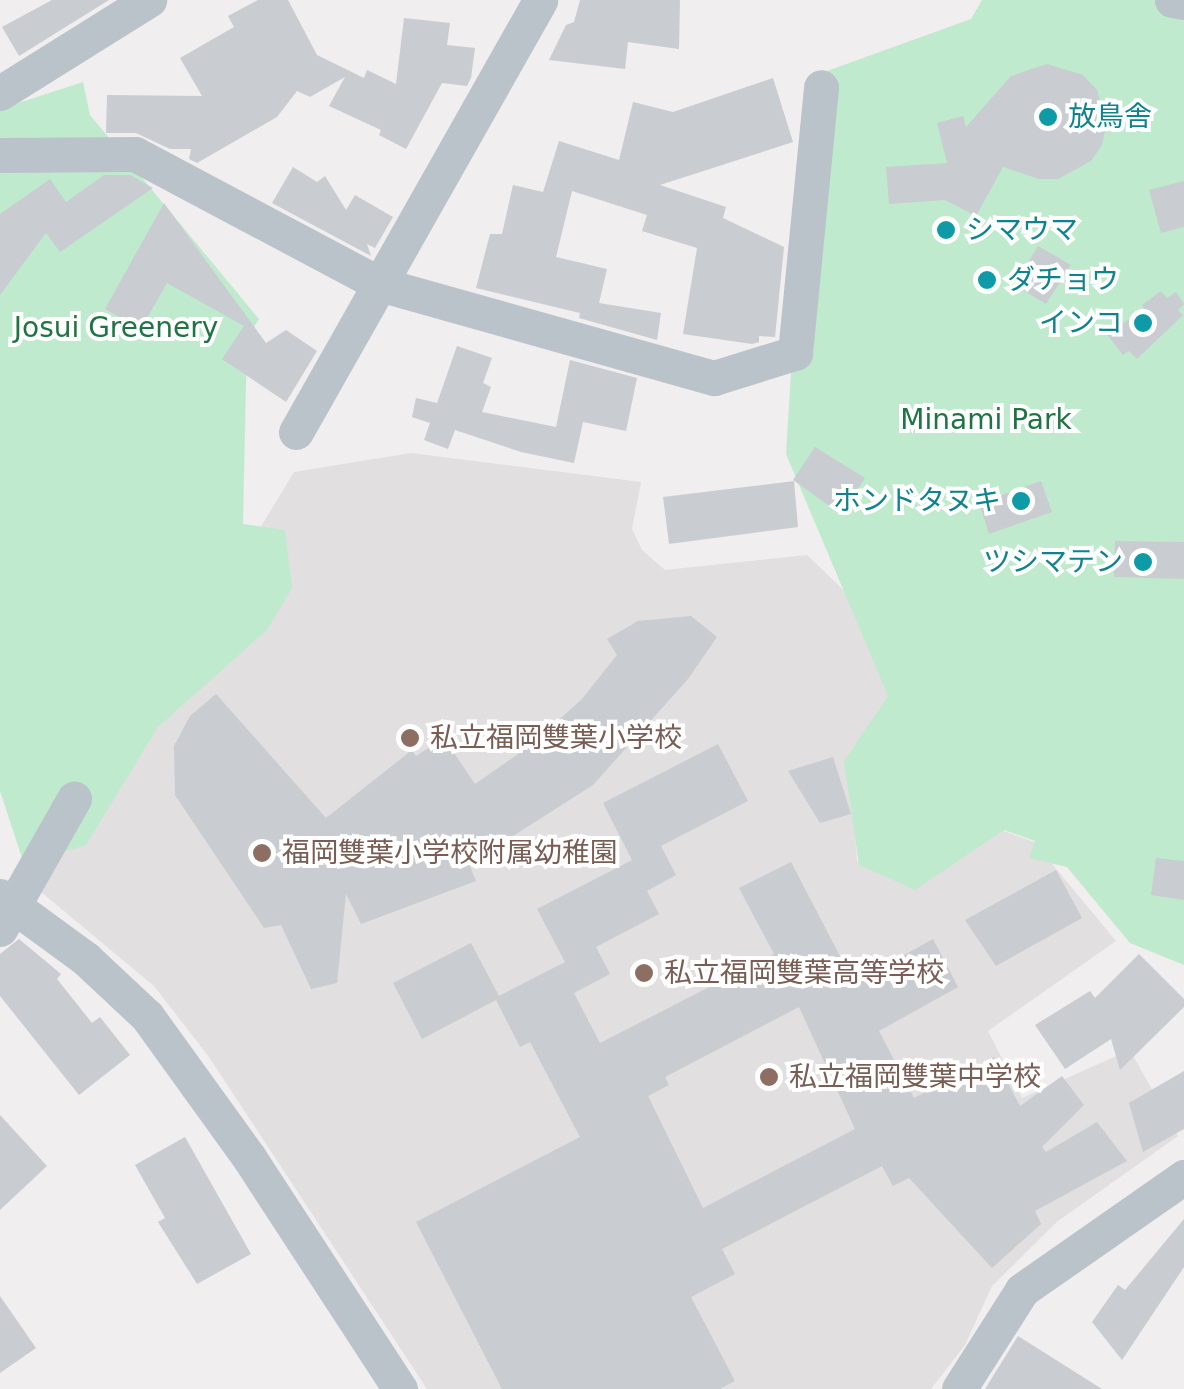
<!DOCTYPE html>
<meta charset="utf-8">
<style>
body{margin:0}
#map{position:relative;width:1184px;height:1389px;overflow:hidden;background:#f0eeee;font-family:"DejaVu Sans","Noto Sans JP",sans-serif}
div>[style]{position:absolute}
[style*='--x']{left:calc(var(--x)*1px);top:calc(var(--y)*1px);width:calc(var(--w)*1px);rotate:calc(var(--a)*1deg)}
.education>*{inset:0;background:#e1dfdf}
.green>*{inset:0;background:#c0eacd}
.building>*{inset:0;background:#c9ccd0}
.minor>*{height:35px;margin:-17.5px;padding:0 17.5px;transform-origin:17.5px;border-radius:17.5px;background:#bbc3ca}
.dots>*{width:28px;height:28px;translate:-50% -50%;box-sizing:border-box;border:5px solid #fff;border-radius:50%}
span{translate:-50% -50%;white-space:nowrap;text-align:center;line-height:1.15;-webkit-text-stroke:8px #fff;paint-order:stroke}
.culture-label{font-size:28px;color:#0d838f}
.left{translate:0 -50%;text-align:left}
.right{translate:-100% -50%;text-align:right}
.park-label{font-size:28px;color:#1f7443}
.education-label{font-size:28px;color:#785e54}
</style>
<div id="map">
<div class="education">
<div style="clip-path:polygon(411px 453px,641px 482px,632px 529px,642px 550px,665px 570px,807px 555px,862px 608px,902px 699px,850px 768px,857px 861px,914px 889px,1001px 830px,1034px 842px,1116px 941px,988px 1031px,1022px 1098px,1130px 1050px,1178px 1136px,1058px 1221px,992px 1286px,965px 1345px,931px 1389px,427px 1389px,209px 1057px,154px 986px,40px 891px,294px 472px)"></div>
</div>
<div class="green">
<div style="clip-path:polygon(982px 0,1184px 0,1184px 965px,1130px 943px,1067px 867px,1029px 858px,1035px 841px,1004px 830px,915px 890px,859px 865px,844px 761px,888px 696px,786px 454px,795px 310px,827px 71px,971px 19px)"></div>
<div style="clip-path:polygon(83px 82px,90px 115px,259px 319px,247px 338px,243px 524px,285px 530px,292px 588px,267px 630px,158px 727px,86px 845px,24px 864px,0 791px,0 109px)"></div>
</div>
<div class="building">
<div style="clip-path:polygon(52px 0,109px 0,19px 56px,2px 27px)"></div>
<div style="clip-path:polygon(258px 0,288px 0,317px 55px,364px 78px,367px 70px,396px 84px,404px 18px,450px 23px,447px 45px,475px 48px,471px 78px,467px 86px,442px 83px,406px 149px,379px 135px,381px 130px,329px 106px,345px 77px,310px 97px,297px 91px,277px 117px,197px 163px,189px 159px,191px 149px,170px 149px,136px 133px,106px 133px,107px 95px,202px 96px,180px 58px,234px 27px,228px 16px)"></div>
<div style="clip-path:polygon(580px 0,680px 0,679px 49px,628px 42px,625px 69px,549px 60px,566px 25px,574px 22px)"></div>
<div style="clip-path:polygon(1047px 64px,1083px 75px,1097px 90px,1106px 126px,1102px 145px,1091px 161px,1058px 179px,1039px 179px,1003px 167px,976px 216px,945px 200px,889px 204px,886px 167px,947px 163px,937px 123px,963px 116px,966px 127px,1011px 76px)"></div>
<div style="clip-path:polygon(773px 78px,793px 142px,660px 185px,726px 207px,723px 218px,784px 247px,775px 337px,759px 336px,759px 342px,752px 344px,683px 334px,697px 248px,642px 231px,647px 215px,572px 191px,556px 257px,607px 269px,599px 303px,661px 313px,657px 340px,579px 318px,580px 313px,476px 288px,490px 234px,502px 234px,513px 185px,543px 192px,559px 141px,619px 160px,633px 102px,673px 112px)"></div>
<div style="clip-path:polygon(293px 167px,317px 182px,325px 176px,346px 210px,355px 195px,393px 217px,375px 248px,367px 244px,371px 256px,272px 203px)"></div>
<div style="clip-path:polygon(104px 175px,130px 175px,153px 188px,60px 252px,46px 233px,0 295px,0 214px,50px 179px,66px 202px)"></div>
<div style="clip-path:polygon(1184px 181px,1184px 227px,1161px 233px,1149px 190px)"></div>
<div style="clip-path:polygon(164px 203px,266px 343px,286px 330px,317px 351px,286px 402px,222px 359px,244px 326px,167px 283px,141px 329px,105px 309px)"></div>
<div style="clip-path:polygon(1038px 246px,1071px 265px,1046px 304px,1014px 285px)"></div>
<div style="clip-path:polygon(1161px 291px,1167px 298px,1176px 292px,1184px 304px,1178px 310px,1183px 315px,1137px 359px,1129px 351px,1123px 355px,1106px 333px,1145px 310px,1142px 305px)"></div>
<div style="clip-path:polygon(457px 346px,492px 358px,483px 383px,491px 387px,482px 412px,556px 427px,570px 360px,637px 378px,626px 431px,583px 422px,574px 463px,521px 452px,455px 430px,448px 449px,424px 440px,430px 423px,412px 417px,416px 398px,437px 403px)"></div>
<div style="clip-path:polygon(815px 447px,865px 478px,842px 515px,793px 480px)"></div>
<div style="clip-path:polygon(794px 481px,798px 527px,669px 544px,663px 497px)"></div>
<div style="clip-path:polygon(1041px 481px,1052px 512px,989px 534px,979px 503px)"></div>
<div style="clip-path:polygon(1115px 541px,1184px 542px,1184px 579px,1114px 577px)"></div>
<div style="clip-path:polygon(691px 616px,717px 637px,688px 679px,593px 785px,469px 864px,476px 881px,361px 924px,346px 894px,337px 983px,311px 989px,281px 925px,264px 928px,175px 795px,174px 746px,190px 716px,216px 694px,326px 818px,412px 750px,416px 756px,444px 738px,475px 784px,531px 745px,582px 699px,617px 655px,607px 639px,638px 621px)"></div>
<div style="clip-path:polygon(evenodd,718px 744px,748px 801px,661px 846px,676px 875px,647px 891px,659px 914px,596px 947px,610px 974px,574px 993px,600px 1043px,774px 954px,739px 888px,791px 862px,854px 983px,933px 939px,958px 987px,879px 1031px,914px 1098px,994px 1057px,1020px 1106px,1062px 1076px,1084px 1105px,1042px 1147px,1046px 1152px,1097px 1122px,1127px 1161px,1035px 1211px,1041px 1224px,992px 1268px,909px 1178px,893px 1186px,882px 1166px,722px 1249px,735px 1274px,691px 1297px,735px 1381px,720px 1389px,502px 1389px,416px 1222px,580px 1137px,530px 1042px,520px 1047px,496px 1000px,422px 1039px,393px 983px,471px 943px,499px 996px,565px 962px,537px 909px,632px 860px,603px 803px,718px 744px,799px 1007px,855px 1129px,703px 1208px,648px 1096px,669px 1085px,665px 1077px,799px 1007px)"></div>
<div style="clip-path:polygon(833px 757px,851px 814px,820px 823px,788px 771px)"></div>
<div style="clip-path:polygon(1156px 858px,1184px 861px,1184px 900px,1151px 895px)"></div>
<div style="clip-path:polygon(1056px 870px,1082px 918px,996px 966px,965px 920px)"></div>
<div style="clip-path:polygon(19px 939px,61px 974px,57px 979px,92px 1023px,100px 1017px,130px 1055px,79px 1095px,0 996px,0 954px)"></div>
<div style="clip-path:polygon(1139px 954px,1184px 999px,1184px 1007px,1120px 1070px,1111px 1039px,1065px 1069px,1035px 1025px,1090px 991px,1095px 998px)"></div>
<div style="clip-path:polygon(1184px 1071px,1184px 1129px,1143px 1152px,1129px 1103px)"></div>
<div style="clip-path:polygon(0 1115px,47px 1166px,0 1210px)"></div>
<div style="clip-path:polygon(185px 1137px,251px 1254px,197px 1284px,158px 1222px,165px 1218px,135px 1165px)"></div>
<div style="clip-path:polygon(1184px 1219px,1184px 1267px,1122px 1360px,1092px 1322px,1118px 1285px,1125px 1290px)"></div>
<div style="clip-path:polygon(0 1296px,36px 1348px,0 1373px)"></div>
<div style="clip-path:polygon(1018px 1336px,1102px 1389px,985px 1389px)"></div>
</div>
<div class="minor">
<div style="--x:1172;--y:0;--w:12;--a:9"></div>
<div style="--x:0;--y:93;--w:176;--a:-32"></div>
<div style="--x:0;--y:155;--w:135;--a:-0.4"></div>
<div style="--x:135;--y:154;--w:276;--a:28"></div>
<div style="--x:379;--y:284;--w:348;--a:15.7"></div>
<div style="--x:714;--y:378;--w:85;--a:-17.2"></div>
<div style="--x:795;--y:353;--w:267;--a:-84.4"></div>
<div style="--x:296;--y:432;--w:496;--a:-60.5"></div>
<div style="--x:0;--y:896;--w:107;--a:36.2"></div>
<div style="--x:86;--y:959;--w:83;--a:43.1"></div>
<div style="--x:147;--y:1016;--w:176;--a:54.2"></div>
<div style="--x:250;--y:1159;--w:275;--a:56.9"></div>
<div style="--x:0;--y:929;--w:150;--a:-60.4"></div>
<div style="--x:959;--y:1389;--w:117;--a:-57.5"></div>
<div style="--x:1022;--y:1290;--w:198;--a:-34.9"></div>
</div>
<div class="dots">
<div style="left:1048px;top:117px;background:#0f9aa8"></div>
<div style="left:946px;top:230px;background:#0f9aa8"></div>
<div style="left:987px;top:280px;background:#0f9aa8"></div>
<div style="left:1143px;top:323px;background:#0f9aa8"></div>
<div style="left:1021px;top:501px;background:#0f9aa8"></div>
<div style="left:1143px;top:562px;background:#0f9aa8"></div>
<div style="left:410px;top:738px;background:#8d6e63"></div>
<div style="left:262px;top:853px;background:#8d6e63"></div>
<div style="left:644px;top:973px;background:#8d6e63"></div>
<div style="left:769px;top:1077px;background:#8d6e63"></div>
</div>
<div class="culture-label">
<span class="left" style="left:1068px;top:117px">放鳥舎</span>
<span class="left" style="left:966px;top:230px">シマウマ</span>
<span class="left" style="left:1007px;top:280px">ダチョウ</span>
<span class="right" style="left:1123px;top:323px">インコ</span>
<span class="right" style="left:1001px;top:501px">ホンドタヌキ</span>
<span class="right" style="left:1123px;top:562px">ツシマテン</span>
</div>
<div class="park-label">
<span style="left:116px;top:328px">Josui Greenery</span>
<span style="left:986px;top:420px">Minami Park</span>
</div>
<div class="education-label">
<span class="left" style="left:430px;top:738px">私立福岡雙葉小学校</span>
<span class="left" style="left:282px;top:853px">福岡雙葉小学校附属幼稚園</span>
<span class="left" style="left:664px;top:973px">私立福岡雙葉高等学校</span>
<span class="left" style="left:789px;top:1077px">私立福岡雙葉中学校</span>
</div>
</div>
